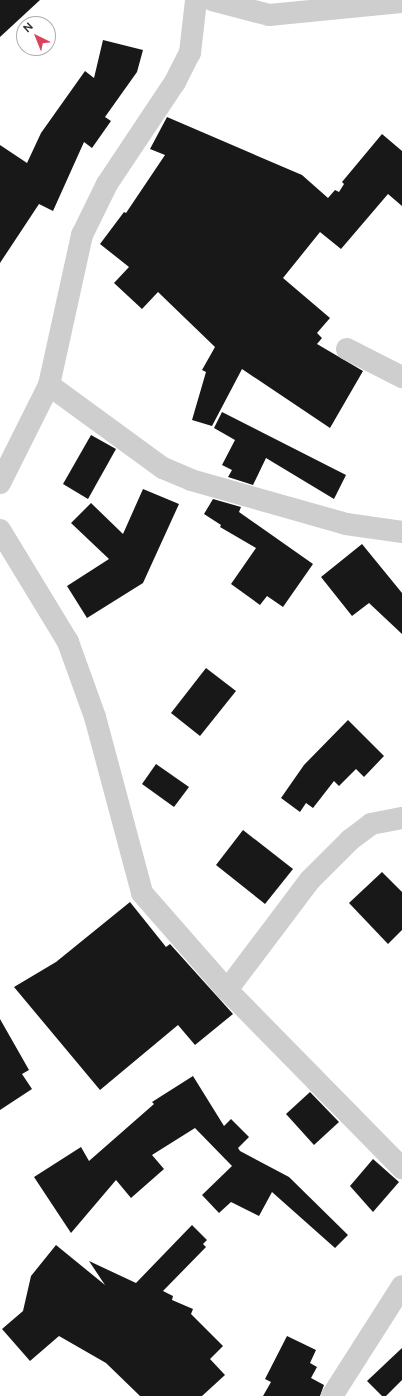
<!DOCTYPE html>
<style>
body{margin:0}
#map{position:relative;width:402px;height:1396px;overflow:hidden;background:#fff;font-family:Figtree,sans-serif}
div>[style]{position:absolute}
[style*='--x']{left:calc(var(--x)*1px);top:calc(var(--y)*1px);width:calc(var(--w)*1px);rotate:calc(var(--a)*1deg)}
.building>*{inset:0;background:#181818}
.street>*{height:22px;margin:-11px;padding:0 11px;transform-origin:11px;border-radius:11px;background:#cecece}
span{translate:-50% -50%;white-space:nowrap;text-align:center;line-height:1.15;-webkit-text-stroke:4px #fff;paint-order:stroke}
.north{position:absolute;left:16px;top:16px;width:40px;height:40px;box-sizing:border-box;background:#fff;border:1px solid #adadad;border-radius:50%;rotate:317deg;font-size:11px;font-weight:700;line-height:16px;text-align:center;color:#313131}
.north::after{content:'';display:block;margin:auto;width:14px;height:18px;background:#d9435e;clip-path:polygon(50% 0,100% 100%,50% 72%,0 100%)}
</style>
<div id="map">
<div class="building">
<div style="clip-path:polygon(0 0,40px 0,0 37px)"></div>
<div style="clip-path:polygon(103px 40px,143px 50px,137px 72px,105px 117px,111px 121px,92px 148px,84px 142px,53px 211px,39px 204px,0 263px,0 145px,27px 163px,41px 133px,85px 71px,94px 78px)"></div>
<div style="clip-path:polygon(167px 117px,302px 175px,328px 198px,335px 190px,339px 192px,344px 184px,342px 182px,382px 134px,402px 151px,402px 206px,388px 194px,341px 249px,320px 232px,283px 278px,330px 318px,317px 333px,322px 338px,317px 344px,363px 371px,330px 428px,242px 369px,212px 426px,192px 420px,206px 372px,202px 370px,215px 347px,158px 292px,142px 309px,114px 283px,129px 267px,100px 244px,124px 212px,126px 213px,165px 155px,150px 149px)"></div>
<div style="clip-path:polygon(222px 412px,346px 475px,334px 499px,266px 458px,253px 485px,228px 477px,232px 470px,222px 465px,235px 440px,214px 428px)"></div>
<div style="clip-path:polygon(91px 435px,116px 449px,88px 499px,63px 484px)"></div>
<div style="clip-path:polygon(143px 489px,179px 504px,143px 583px,87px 618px,67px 586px,109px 559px,71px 523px,91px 503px,123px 534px)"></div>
<div style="clip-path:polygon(213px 499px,241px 507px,239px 512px,313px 564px,283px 607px,267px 596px,260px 605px,231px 584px,256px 548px,220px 527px,221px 525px,204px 514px)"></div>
<div style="clip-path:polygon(362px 544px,402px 593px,402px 634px,369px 603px,352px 616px,321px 577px)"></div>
<div style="clip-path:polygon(206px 668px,236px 691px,200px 736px,171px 713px)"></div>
<div style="clip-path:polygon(348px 720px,384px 756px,364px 777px,356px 769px,339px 786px,334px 781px,313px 808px,306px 803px,300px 812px,281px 798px,304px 765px)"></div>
<div style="clip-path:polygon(156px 764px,189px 787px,174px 807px,142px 784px)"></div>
<div style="clip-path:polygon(243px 830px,293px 869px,265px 904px,216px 865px)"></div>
<div style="clip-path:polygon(382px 872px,402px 892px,402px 930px,388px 944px,349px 903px)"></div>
<div style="clip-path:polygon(130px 902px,166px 947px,170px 944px,233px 1014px,195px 1045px,178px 1025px,100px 1090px,14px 987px,56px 962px)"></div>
<div style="clip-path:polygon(0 1019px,29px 1070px,22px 1074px,32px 1089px,0 1110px)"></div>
<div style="clip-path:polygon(193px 1076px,224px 1126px,231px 1119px,249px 1137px,238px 1148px,240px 1151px,289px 1177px,348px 1235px,335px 1248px,272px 1192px,259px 1216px,231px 1202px,219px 1213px,202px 1195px,232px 1166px,195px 1128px,152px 1155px,164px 1169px,131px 1198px,116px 1180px,71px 1233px,34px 1177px,81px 1147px,89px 1161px,154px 1104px,152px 1102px)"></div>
<div style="clip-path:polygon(310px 1092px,339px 1122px,314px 1145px,286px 1114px)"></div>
<div style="clip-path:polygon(373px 1159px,399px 1182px,373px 1212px,350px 1186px)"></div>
<div style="clip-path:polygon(192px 1225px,207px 1240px,203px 1244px,206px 1247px,163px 1291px,173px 1296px,172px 1300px,193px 1309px,191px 1314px,223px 1346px,210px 1359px,225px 1375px,202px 1396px,140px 1396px,106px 1363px,59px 1336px,30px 1361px,2px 1329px,23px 1311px,31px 1276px,56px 1245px,105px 1285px,89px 1261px,136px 1283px)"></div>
<div style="clip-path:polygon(287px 1336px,316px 1350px,310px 1363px,317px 1367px,311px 1378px,324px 1385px,320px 1396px,263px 1396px,271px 1382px,265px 1379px)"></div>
<div style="clip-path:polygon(402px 1348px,402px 1380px,386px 1396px,382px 1396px,367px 1381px)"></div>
</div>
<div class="street">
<div style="--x:212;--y:0;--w:59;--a:14.7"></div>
<div style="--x:269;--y:15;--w:134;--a:-5.6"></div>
<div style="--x:347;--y:349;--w:62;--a:27"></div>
<div style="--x:49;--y:385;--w:141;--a:36.1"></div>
<div style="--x:163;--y:468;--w:30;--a:23"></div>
<div style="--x:191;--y:480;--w:161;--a:15.8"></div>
<div style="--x:346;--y:524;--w:57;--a:8.1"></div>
<div style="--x:0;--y:483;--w:110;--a:-63.4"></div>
<div style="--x:49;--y:385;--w:154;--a:-77.6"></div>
<div style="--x:82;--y:235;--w:57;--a:-63.9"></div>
<div style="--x:107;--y:184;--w:123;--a:-56.3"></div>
<div style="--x:175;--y:82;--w:33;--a:-63"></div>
<div style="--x:190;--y:53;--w:53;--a:-83.5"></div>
<div style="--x:0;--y:530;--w:131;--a:58.7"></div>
<div style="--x:68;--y:642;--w:80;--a:70.2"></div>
<div style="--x:95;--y:717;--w:182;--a:75"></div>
<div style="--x:142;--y:893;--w:129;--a:48.8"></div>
<div style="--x:227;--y:990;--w:250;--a:45.5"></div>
<div style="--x:227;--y:990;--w:138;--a:-53"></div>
<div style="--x:310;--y:880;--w:57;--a:-45"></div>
<div style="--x:350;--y:840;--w:26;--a:-37"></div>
<div style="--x:371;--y:824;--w:32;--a:-11"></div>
<div style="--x:332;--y:1396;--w:130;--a:-57.5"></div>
</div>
<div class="north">N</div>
</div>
